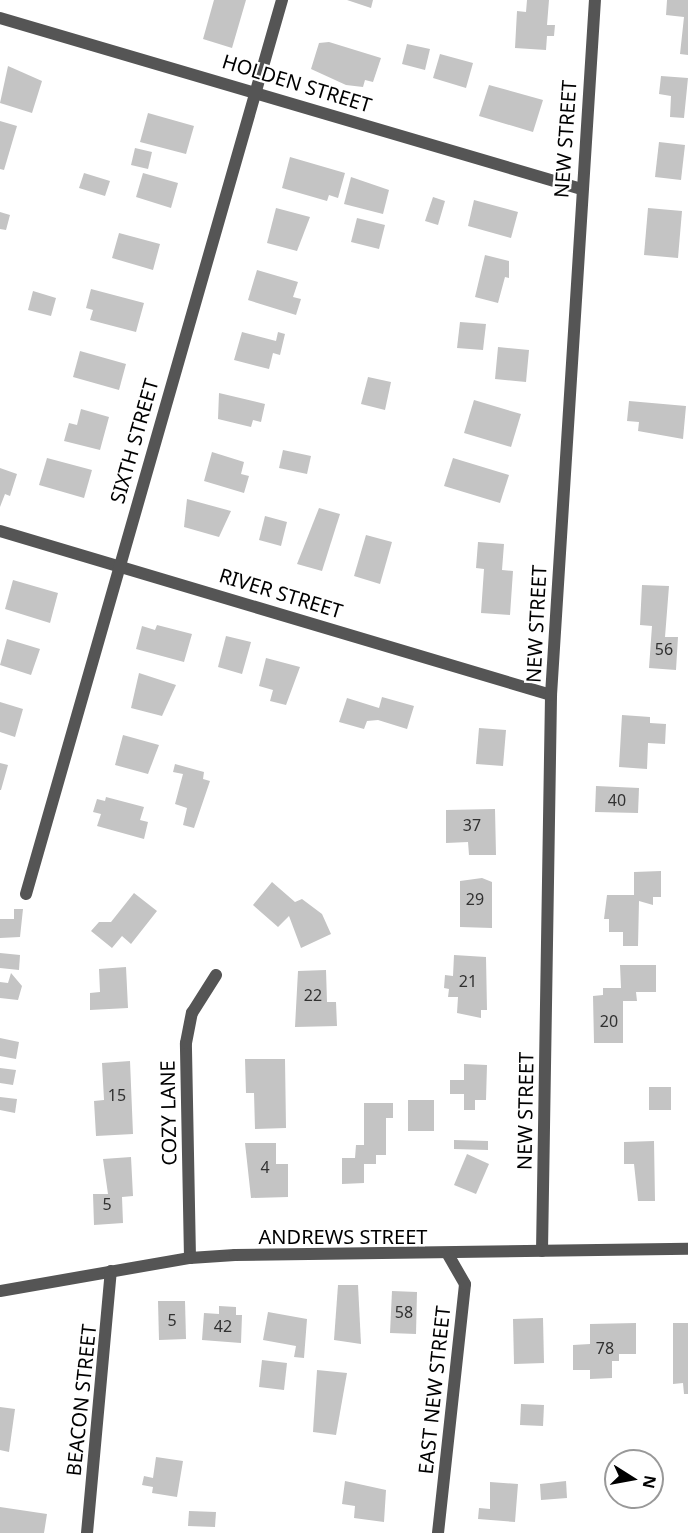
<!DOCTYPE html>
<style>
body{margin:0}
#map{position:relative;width:688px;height:1533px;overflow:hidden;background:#fff;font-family:"Noto Sans",sans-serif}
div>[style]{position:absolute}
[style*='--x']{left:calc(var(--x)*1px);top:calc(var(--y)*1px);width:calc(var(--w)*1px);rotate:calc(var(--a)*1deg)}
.building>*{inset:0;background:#c4c4c4}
.street>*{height:12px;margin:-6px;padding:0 6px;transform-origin:6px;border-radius:6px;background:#555}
span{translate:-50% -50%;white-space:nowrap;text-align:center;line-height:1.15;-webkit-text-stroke:4.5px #fff;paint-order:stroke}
.number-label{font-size:16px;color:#313131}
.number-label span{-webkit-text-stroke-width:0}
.street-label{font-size:20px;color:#000}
.north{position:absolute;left:604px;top:1449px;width:60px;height:60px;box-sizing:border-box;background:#fff;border:2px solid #999;border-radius:50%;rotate:101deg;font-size:16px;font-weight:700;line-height:24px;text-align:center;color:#000}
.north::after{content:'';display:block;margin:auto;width:21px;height:27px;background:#000;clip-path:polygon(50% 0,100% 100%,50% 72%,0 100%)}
</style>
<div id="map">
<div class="building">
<div style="clip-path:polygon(214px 0,246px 0,232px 48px,203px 39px)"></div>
<div style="clip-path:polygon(347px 0,373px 0,371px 8px)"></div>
<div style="clip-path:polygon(527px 0,549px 0,547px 25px,555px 25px,554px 36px,547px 36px,546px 50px,515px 48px,517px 11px,526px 12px)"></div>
<div style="clip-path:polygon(667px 0,688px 0,688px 55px,680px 54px,684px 17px,666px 15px)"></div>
<div style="clip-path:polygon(329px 42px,381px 58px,373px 82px,365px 80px,363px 87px,346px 85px,311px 69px,319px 43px)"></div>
<div style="clip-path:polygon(407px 44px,430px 49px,425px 70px,402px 64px)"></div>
<div style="clip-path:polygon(440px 54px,473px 63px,466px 88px,433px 78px)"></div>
<div style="clip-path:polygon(8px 66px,42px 81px,32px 113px,0 103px)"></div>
<div style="clip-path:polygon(661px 76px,688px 78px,684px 118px,670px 117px,671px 96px,659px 94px)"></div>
<div style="clip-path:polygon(489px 85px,543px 100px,533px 132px,479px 116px)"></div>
<div style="clip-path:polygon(148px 113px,194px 126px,186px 154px,140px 142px)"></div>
<div style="clip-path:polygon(0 121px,17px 126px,4px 170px,0 169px)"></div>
<div style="clip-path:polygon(659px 142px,685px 145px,681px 180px,655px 177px)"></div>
<div style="clip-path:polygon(135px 148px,152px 152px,148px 169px,131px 165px)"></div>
<div style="clip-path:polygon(290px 157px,345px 173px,338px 198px,329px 195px,327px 201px,282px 188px)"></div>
<div style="clip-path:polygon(84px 173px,110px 181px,105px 196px,79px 188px)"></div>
<div style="clip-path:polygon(143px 173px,178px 183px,171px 208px,136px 197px)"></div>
<div style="clip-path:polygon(351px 177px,389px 190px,383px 214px,344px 204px)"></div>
<div style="clip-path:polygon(433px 197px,445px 201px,438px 225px,425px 221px)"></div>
<div style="clip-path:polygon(474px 200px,518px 212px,511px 238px,468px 226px)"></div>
<div style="clip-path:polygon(276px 208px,310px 217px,297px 251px,267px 243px)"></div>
<div style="clip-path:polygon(648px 208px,682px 211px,678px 258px,644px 255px)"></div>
<div style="clip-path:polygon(0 212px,10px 215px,6px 230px,0 229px)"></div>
<div style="clip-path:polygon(357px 218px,385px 225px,379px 249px,351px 242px)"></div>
<div style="clip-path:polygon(119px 233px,160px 244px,153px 270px,112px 258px)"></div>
<div style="clip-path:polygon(485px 255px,509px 261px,509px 278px,505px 277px,498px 303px,475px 297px)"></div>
<div style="clip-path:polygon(257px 270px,298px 282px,293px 297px,301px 299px,296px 315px,248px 300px)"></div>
<div style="clip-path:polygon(91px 289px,144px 303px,136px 332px,90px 320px,93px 310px,86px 308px)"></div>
<div style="clip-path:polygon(33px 291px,56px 298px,51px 316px,28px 310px)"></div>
<div style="clip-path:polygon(460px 322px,486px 324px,483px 350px,457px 348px)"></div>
<div style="clip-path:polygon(242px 332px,276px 341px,278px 332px,285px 334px,280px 355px,273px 353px,269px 369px,234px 360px)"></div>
<div style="clip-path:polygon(498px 347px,529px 350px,526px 382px,495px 379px)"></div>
<div style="clip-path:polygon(80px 351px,126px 364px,119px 390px,73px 377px)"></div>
<div style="clip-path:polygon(368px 377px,391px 382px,385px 410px,361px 404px)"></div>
<div style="clip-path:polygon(219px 393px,265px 404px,261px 422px,253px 420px,251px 427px,218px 419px)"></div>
<div style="clip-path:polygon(474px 400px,521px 414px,511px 447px,464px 433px)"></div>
<div style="clip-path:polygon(629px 401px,686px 406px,683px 439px,638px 431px,639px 422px,627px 421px)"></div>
<div style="clip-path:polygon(81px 409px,109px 417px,100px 450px,64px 441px,69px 423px,77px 425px)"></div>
<div style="clip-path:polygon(283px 450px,311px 456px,307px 474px,279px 468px)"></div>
<div style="clip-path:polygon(212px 452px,244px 462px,241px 474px,249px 476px,244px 493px,204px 481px)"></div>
<div style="clip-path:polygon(47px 458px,92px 470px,84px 498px,39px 485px)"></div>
<div style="clip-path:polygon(453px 458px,509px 475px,500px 503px,444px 486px)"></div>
<div style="clip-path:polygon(0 468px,17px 474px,10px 496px,5px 494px,0 507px)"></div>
<div style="clip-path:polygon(187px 499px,231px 511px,219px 537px,184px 527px)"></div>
<div style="clip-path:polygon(319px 508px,340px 514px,322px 571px,297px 564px)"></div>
<div style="clip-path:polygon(265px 516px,287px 522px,281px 546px,259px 540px)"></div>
<div style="clip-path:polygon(366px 535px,392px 542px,380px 584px,354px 576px)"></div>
<div style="clip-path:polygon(478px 542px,504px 544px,502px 570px,513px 571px,510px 615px,481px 613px,484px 569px,476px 568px)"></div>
<div style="clip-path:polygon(13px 580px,58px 593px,50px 623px,5px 609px)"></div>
<div style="clip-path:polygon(642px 585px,669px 586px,665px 637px,678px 637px,676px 670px,649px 668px,652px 626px,640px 625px)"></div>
<div style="clip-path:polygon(157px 625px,192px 634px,184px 662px,136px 649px,142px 626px,155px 630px)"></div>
<div style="clip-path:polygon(226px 636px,251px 642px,242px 674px,218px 667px)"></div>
<div style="clip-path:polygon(7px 639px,40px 649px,31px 675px,0 665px)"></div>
<div style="clip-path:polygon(266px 658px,300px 667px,286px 705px,270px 701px,273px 690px,259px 686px)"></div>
<div style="clip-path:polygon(139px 673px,176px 685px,162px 716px,131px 708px)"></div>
<div style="clip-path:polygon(382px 697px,414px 706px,407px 729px,378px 720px,367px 721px,364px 729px,339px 722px,347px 698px,379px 708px)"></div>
<div style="clip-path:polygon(0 702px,23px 709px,15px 737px,0 732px)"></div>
<div style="clip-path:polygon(622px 715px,650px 717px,650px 723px,666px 724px,665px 744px,648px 743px,647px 769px,619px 767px)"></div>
<div style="clip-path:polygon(479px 728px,506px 730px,503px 766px,476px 764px)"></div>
<div style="clip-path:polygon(123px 735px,159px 745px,148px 774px,115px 765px)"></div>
<div style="clip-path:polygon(0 763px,8px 765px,1px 790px,0 790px)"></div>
<div style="clip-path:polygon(175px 764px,204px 772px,203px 779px,210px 781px,194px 828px,183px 825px,187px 808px,175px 804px,183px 774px,173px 772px)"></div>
<div style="clip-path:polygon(596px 786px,639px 788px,638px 813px,595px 812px)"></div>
<div style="clip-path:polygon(106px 797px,144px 807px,140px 820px,148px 822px,144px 839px,97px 826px,101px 814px,93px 812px,97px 799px,105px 801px)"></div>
<div style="clip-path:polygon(495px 809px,496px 855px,469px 855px,468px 842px,446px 843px,446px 810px)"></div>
<div style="clip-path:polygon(661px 871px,661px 897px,653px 897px,653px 905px,639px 901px,638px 946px,623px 946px,623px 932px,609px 932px,609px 919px,604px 919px,607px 895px,634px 895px,634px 872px)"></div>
<div style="clip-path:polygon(482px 878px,492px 882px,492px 928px,460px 927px,460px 881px)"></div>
<div style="clip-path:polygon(272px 882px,295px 902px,302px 899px,322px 914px,331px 934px,301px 948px,289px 916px,278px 927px,253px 905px)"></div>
<div style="clip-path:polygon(134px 893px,157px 911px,131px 944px,122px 936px,112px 948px,91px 931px,99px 922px,111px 922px)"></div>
<div style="clip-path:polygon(14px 909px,23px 909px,20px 937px,0 938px,0 919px,14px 919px)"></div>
<div style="clip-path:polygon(0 953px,20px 955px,19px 970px,0 968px)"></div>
<div style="clip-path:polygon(454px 955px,486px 957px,487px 1010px,481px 1010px,481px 1018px,457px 1013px,458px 997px,448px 997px,449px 989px,444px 988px,445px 975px,453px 976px)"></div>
<div style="clip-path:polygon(620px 965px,656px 965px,656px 992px,636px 992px,637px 1001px,623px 1001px,623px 1043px,594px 1043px,593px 996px,603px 995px,603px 988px,621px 988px)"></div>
<div style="clip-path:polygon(126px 967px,128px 1008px,90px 1010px,90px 993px,100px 992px,99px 969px)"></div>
<div style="clip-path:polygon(326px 970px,327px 1002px,336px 1002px,337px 1026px,295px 1027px,298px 971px)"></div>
<div style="clip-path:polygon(11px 973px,22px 986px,18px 1000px,0 998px,0 982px,8px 983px)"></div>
<div style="clip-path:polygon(0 1038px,19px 1042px,16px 1059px,0 1056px)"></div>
<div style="clip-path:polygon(245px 1059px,285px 1059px,286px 1128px,255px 1129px,254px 1093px,246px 1093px)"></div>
<div style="clip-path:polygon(130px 1061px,133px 1134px,96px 1136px,94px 1101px,104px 1100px,102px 1063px)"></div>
<div style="clip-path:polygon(464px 1064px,487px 1065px,486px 1100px,475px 1100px,475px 1110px,464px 1110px,464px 1094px,450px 1094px,450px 1080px,464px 1080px)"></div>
<div style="clip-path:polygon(0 1068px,16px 1070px,13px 1085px,0 1083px)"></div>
<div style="clip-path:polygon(649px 1087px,671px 1087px,671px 1110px,649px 1110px)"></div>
<div style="clip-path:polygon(0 1097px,17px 1099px,15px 1113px,0 1110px)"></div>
<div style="clip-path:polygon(408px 1100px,434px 1100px,434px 1131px,408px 1131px)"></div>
<div style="clip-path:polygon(364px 1103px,393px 1103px,393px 1118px,386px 1118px,386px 1155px,376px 1155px,376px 1164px,364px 1164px,364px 1183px,342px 1184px,342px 1158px,355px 1158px,356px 1145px,364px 1145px)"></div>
<div style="clip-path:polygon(454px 1140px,488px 1141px,488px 1150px,454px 1149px)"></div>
<div style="clip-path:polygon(654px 1141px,655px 1201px,638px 1201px,634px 1164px,624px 1164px,624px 1142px)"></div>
<div style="clip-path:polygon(245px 1143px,276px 1143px,276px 1164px,288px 1164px,288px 1197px,251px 1198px)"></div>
<div style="clip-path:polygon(467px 1154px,489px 1164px,476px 1194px,454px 1185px)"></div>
<div style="clip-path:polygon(131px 1157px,133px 1196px,122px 1197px,123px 1223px,94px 1225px,93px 1194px,108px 1194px,103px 1159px)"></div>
<div style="clip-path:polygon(338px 1285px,358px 1285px,361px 1344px,334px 1340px)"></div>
<div style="clip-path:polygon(392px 1291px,417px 1292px,416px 1334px,390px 1333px)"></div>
<div style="clip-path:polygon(158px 1301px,185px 1301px,186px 1339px,159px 1340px)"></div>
<div style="clip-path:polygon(219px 1306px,236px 1307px,236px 1315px,242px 1315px,241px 1343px,202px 1340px,204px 1313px,219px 1314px)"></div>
<div style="clip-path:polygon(268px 1312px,307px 1319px,304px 1358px,294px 1357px,296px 1346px,263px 1340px)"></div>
<div style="clip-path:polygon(543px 1318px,544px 1363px,514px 1364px,513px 1319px)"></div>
<div style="clip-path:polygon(636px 1323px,636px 1354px,619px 1354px,619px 1361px,612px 1361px,612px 1378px,590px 1379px,590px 1370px,573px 1370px,573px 1345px,590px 1344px,590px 1324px)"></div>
<div style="clip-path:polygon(673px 1323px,688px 1323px,688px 1394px,684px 1394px,683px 1383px,673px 1384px)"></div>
<div style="clip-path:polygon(262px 1360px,287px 1363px,284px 1390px,259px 1387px)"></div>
<div style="clip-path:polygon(317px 1370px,347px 1373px,336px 1435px,313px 1432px)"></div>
<div style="clip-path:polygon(521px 1404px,544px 1405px,543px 1426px,520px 1425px)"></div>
<div style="clip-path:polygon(0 1407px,15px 1409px,9px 1452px,0 1450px)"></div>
<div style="clip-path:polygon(156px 1457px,183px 1461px,177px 1497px,152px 1493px,153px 1487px,142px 1485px,144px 1476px,153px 1478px)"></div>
<div style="clip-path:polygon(345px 1481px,386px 1490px,384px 1522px,354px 1518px,355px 1506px,342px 1504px)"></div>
<div style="clip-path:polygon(566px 1481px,567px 1498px,541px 1500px,540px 1484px)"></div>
<div style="clip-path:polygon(490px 1482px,518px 1484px,515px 1522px,478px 1519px,479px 1508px,490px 1509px)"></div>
<div style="clip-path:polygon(0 1507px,47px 1514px,44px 1533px,0 1533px)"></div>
<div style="clip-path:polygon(189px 1511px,216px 1512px,215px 1527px,188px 1526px)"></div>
</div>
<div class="street">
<div style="--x:0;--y:18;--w:606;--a:16.4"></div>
<div style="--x:0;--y:531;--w:575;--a:16.58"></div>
<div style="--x:26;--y:894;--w:930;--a:-74.02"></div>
<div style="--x:542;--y:1251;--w:556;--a:-89.07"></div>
<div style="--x:551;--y:695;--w:696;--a:-86.38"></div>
<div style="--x:190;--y:1258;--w:215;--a:-91.1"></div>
<div style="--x:186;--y:1043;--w:31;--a:-79"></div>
<div style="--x:192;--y:1013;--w:45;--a:-57.7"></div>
<div style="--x:0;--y:1291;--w:193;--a:-9.9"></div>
<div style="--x:190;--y:1258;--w:45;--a:-3.8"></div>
<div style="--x:235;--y:1255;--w:453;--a:-0.8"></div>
<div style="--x:87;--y:1533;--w:263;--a:-84.8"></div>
<div style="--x:438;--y:1533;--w:250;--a:-83.8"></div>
<div style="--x:465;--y:1284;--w:34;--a:-120"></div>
</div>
<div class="number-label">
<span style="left:664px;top:649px">56</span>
<span style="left:617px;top:800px">40</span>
<span style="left:472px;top:825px">37</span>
<span style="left:475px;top:899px">29</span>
<span style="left:468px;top:981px">21</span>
<span style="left:313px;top:995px">22</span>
<span style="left:609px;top:1021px">20</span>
<span style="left:117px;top:1095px">15</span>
<span style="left:265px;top:1167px">4</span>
<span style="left:107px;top:1204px">5</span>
<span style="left:404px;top:1312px">58</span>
<span style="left:172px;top:1320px">5</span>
<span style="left:223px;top:1326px">42</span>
<span style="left:605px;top:1348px">78</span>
</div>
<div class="street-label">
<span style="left:297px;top:83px;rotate:17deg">HOLDEN STREET</span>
<span style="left:565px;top:139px;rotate:-86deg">NEW STREET</span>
<span style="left:134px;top:441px;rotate:-74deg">SIXTH STREET</span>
<span style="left:281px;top:593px;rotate:17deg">RIVER STREET</span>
<span style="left:536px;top:624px;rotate:-87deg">NEW STREET</span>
<span style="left:525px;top:1111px;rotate:-89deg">NEW STREET</span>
<span style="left:168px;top:1113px;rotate:-91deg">COZY LANE</span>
<span style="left:343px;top:1236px">ANDREWS STREET</span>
<span style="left:434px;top:1390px;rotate:-84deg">EAST NEW STREET</span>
<span style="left:81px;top:1400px;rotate:-84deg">BEACON STREET</span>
</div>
<div class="north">N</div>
</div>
